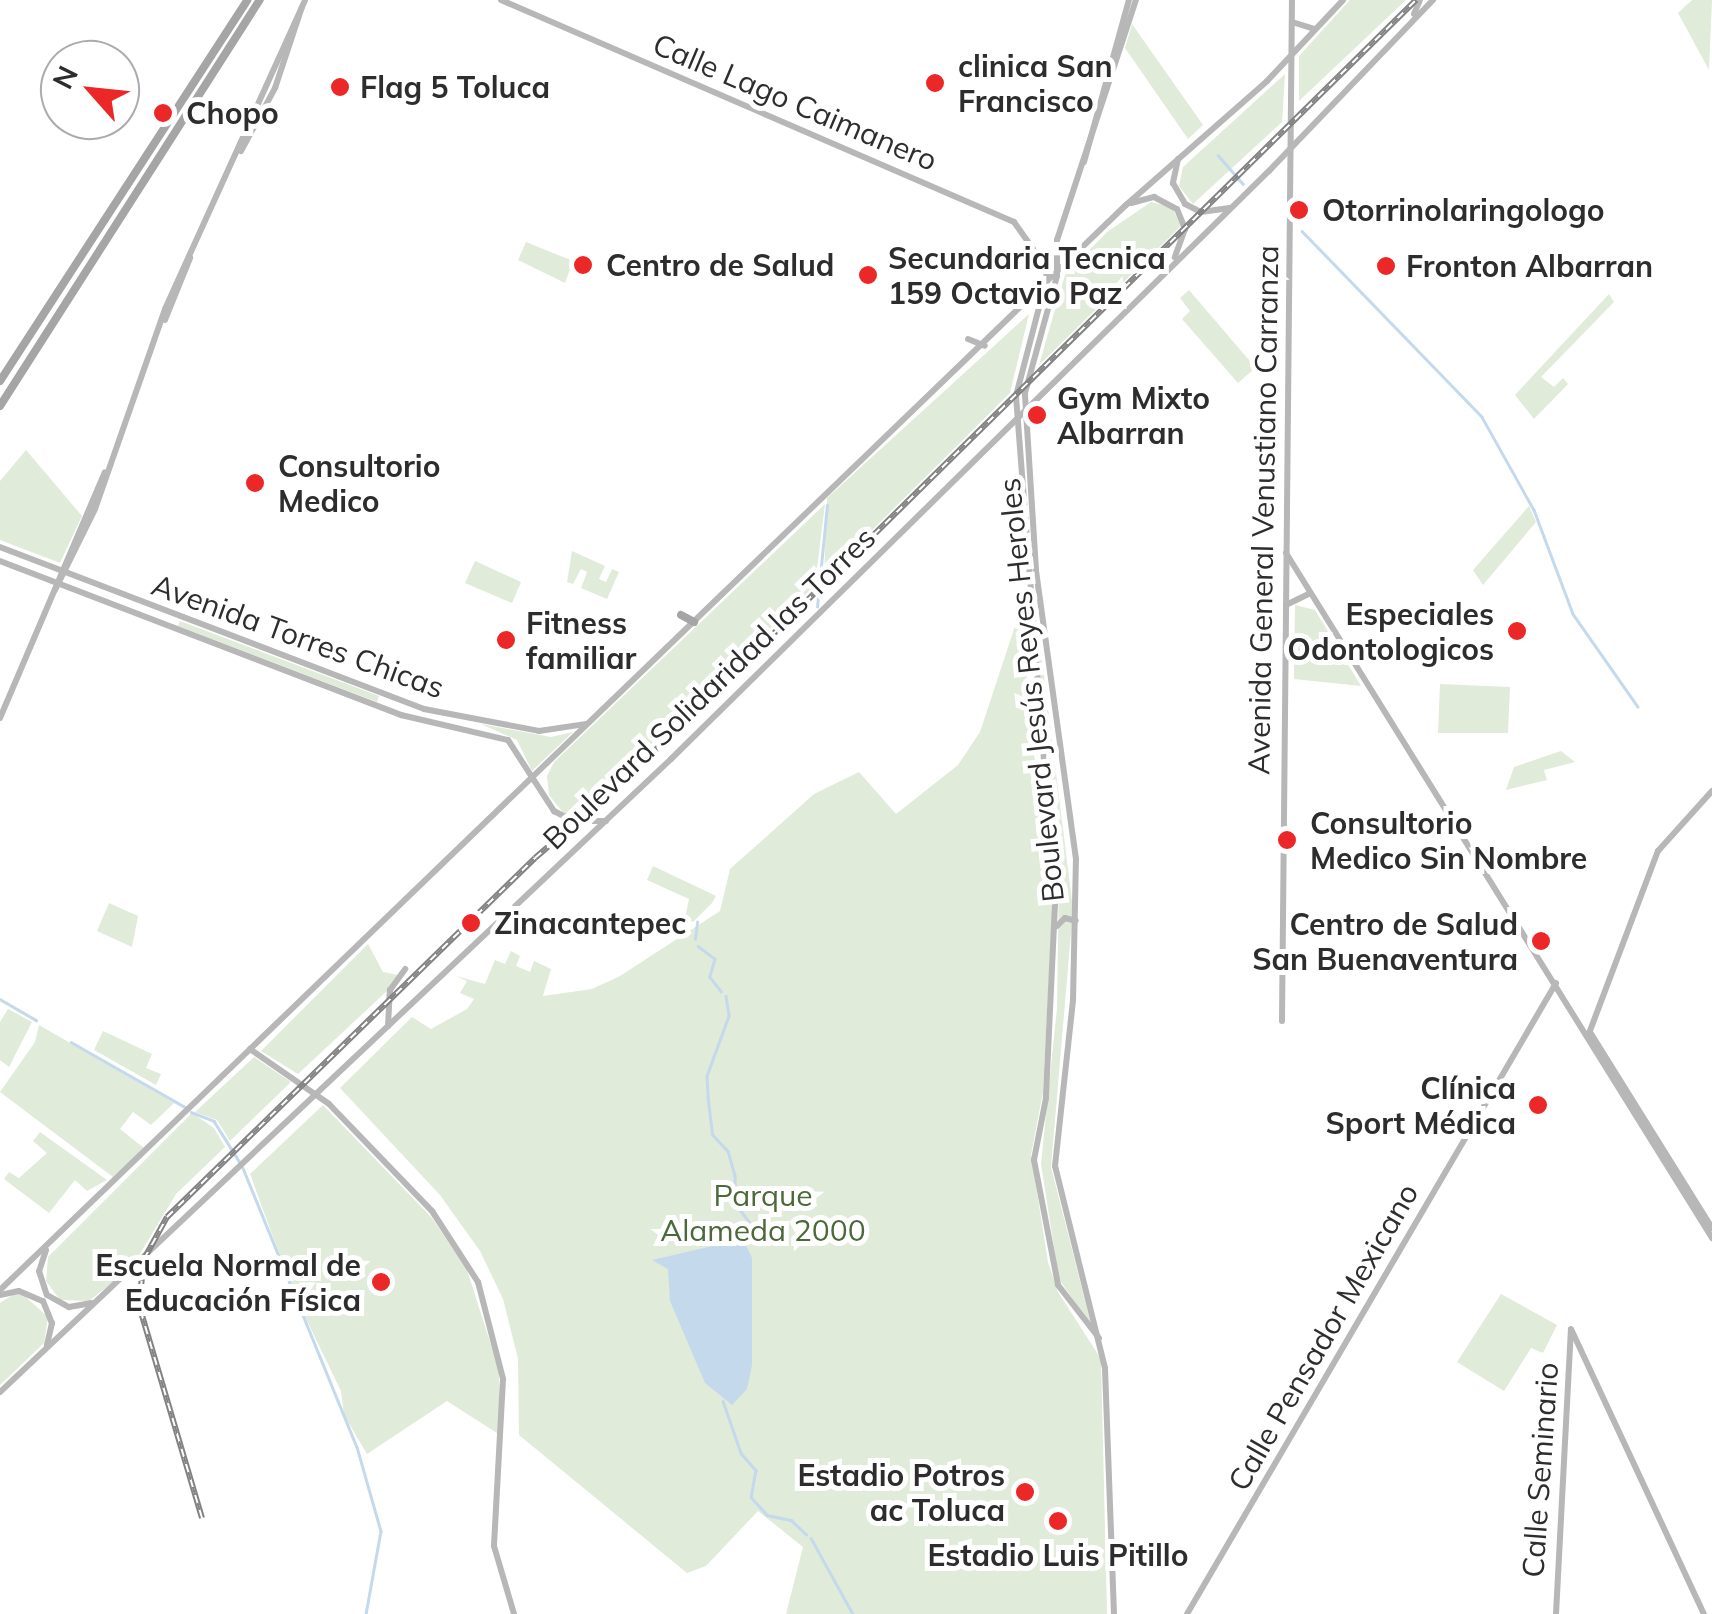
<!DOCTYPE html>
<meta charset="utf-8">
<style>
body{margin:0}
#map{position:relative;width:1712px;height:1614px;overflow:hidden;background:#fff;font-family:Mulish,sans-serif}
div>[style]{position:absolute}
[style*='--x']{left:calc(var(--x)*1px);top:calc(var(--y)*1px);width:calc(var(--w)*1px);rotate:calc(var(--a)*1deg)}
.green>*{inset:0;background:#e1ebd9}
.water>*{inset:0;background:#c4d9ec}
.stream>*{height:2.5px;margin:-1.25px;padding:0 1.25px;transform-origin:1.25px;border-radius:1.25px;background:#c4d9ec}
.secondary>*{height:6px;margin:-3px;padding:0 3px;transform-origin:3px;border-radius:3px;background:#b7b7b7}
.primary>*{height:8px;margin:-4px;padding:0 4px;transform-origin:4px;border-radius:4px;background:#a5a5a5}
.rail>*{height:6px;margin-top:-3px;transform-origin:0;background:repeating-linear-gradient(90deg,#fff 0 8px,#828282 0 16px);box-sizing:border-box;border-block:2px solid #828282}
.dots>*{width:28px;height:28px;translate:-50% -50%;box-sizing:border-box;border:5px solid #fff;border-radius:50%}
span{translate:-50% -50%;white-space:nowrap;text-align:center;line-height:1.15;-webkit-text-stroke:10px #fff;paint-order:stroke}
.poi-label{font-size:30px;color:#2d2d2d;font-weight:700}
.left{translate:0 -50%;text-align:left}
.right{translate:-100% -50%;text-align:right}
.street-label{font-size:30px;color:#2d2d2d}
.park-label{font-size:30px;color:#4c6939}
.north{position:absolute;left:40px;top:40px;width:100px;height:100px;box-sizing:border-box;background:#fff;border:2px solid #ababab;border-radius:50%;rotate:297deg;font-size:28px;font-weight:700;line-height:40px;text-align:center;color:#2d2d2d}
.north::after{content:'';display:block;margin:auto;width:35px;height:45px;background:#ec2727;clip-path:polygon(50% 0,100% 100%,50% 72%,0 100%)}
</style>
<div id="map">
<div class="green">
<div style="clip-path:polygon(1350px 0,1406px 0,1299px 101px,1299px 56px)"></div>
<div style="clip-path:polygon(1692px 0,1712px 0,1709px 70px,1678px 13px)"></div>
<div style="clip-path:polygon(1132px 24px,1203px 125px,1188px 139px,1125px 48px)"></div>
<div style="clip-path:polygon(1285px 74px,1282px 122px,1193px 204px,1179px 186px,1183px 167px)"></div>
<div style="clip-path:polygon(1151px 202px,1172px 207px,1181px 226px,1039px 365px,1065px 275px,1107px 232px)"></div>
<div style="clip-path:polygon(526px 242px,573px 261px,565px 283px,518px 260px)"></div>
<div style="clip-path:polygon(1189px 290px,1249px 360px,1253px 370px,1238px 383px,1182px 319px,1190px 311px,1180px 298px)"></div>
<div style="clip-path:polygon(1609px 294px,1614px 302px,1541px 377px,1554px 387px,1563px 378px,1568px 384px,1534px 419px,1515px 395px)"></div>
<div style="clip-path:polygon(1029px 314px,1010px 393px,824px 578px,827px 498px)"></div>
<div style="clip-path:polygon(26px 450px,82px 516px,60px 563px,0 540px,0 481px)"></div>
<div style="clip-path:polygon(825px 504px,815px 585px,577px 816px,564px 814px,549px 795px,547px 776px,554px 762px)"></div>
<div style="clip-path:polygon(1529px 506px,1536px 522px,1483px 585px,1473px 570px)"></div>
<div style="clip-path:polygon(572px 551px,605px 566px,599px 579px,606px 582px,612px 569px,619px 572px,607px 599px,581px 588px,587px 572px,581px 569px,573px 584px,567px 582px)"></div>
<div style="clip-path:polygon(475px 561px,521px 582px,512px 603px,465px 583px)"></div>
<div style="clip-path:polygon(1033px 588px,1073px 909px,1051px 1167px,1092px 1328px,1059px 1279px,1041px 1164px,1057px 1008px,1059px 872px)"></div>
<div style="clip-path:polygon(1022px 605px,1032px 747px,1050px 829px,1052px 916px,1043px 1092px,1031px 1155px,1048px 1262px,1058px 1292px,1101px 1359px,1107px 1614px,786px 1614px,803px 1547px,758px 1511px,706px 1566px,687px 1573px,519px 1435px,518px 1359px,503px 1299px,480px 1251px,440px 1195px,340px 1088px,412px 1017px,431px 1029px,467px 1009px,474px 999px,460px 993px,467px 981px,456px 976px,485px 984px,495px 960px,505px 964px,511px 951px,520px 956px,516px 966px,530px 972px,534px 961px,551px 969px,543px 996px,592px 989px,620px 976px,720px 911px,730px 869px,814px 794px,859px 772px,896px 814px,958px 765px,980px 732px)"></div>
<div style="clip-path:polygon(1295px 605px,1315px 610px,1361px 686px,1294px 679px)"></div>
<div style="clip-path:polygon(180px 621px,379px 696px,377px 702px,178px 626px)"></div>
<div style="clip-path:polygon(1440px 684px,1510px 687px,1508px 733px,1438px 733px)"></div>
<div style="clip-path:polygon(481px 724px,551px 737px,573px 732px,532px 771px,517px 740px)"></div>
<div style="clip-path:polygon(1561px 751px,1575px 762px,1544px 770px,1547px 780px,1506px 790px,1514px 767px)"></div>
<div style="clip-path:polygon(653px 866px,716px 896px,712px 903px,693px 922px,685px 918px,689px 899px,647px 880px)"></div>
<div style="clip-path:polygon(109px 903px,138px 916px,132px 947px,97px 931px)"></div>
<div style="clip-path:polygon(368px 944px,383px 972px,403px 976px,298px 1074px,261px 1051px)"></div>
<div style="clip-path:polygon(8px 1009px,32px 1022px,9px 1067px,0 1060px,0 1022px)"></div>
<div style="clip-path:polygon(39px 1025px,174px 1103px,151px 1125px,133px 1112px,120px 1129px,144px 1148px,113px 1177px,0 1092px,35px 1042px)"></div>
<div style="clip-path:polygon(103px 1031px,152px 1054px,146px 1068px,161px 1074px,156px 1085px,94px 1050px)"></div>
<div style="clip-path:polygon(254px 1057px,291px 1082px,230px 1141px,217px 1120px,195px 1112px)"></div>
<div style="clip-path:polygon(323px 1105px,432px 1218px,467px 1270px,499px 1370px,500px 1435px,447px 1401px,367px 1454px,344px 1415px,341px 1391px,294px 1294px,250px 1174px)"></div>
<div style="clip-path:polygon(192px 1113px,214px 1128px,225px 1147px,176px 1194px,132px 1267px,89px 1301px,60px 1300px,46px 1281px,48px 1257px)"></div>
<div style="clip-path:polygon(40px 1132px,107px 1180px,87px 1191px,75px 1180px,49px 1213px,4px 1179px,9px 1172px,19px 1178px,47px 1153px,33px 1141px)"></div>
<div style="clip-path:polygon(19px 1291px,48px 1317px,44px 1343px,0 1385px,0 1303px)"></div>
<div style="clip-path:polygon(1501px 1294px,1557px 1325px,1543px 1353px,1531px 1348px,1504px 1391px,1457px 1362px)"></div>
</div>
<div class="water">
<div style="clip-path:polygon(743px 1239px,752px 1258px,752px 1365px,747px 1389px,732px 1405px,705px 1383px,670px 1301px,668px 1269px,652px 1260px)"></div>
</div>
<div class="stream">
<div style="--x:1218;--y:155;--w:38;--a:49"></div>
<div style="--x:1302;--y:231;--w:259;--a:45.9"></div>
<div style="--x:1482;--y:417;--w:107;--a:60.8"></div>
<div style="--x:1534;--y:510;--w:111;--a:69.4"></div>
<div style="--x:1573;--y:614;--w:113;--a:55"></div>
<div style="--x:817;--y:607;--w:102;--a:-84.4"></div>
<div style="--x:695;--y:939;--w:17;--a:-83"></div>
<div style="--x:698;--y:946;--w:21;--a:37"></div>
<div style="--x:715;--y:959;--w:19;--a:106"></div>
<div style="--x:710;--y:977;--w:18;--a:52"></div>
<div style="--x:726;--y:996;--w:20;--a:81"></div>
<div style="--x:729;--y:1016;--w:64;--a:110.1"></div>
<div style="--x:707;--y:1076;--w:21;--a:87"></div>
<div style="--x:708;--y:1097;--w:38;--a:83"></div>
<div style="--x:713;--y:1135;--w:22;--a:47"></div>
<div style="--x:728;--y:1151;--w:26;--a:74"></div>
<div style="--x:735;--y:1176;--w:27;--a:90"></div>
<div style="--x:735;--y:1203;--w:30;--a:53"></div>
<div style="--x:0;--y:999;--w:42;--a:30.3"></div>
<div style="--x:71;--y:1042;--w:131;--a:29.7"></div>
<div style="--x:191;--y:1112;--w:25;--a:21"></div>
<div style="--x:214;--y:1121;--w:47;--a:58"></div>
<div style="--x:243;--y:1168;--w:301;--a:67.8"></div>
<div style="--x:357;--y:1447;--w:87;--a:74.1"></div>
<div style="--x:381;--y:1531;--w:84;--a:100.2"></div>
<div style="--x:755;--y:1233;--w:5;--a:90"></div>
<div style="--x:723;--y:1401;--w:55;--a:70.9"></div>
<div style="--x:741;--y:1453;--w:23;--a:49"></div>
<div style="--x:756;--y:1470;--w:27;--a:100"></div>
<div style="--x:751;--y:1497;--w:24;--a:48"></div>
<div style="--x:767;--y:1515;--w:25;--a:12"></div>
<div style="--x:791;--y:1520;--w:21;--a:43"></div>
<div style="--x:811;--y:1538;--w:87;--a:61.1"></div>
</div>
<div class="secondary">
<div style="--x:501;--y:0;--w:559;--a:23.4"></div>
<div style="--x:1014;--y:222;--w:55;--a:54.6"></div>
<div style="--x:1046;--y:267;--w:17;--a:87"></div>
<div style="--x:1414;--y:14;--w:15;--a:-67"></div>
<div style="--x:1292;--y:22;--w:24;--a:17"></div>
<div style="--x:241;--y:151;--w:72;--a:-61.6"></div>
<div style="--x:275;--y:88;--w:85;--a:-71.6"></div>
<div style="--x:1178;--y:159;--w:25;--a:102"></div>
<div style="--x:1173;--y:183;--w:24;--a:60"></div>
<div style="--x:1185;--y:204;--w:18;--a:27"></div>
<div style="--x:1201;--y:212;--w:29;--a:-8"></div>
<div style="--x:1084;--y:162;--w:168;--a:-74.5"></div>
<div style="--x:1131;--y:203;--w:24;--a:-15"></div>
<div style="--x:1154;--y:197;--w:26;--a:28"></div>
<div style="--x:1177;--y:209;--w:22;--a:68"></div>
<div style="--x:1185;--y:229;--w:30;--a:110"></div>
<div style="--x:1042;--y:296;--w:103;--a:104.6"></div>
<div style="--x:1016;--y:396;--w:509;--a:85.61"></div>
<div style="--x:1055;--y:904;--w:194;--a:92.7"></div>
<div style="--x:1046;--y:1098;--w:63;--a:101"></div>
<div style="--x:1034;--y:1160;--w:127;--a:79.1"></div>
<div style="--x:1058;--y:1285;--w:67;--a:52.3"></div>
<div style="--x:165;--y:320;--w:67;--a:-68"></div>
<div style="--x:968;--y:339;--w:18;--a:22"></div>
<div style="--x:0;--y:547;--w:454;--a:20.9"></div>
<div style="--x:424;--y:709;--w:117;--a:10.8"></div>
<div style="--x:539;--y:731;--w:48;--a:-8.5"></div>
<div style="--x:1286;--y:553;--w:807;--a:58.12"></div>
<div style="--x:0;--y:561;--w:430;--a:21"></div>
<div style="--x:401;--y:715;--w:110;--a:13.2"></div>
<div style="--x:508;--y:740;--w:85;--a:57.1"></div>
<div style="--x:554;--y:811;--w:21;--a:28"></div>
<div style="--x:573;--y:821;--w:33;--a:0"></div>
<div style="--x:55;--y:590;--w:90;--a:-63.7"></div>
<div style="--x:95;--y:509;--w:212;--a:-70.7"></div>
<div style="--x:165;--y:309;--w:339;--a:-65.6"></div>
<div style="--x:1286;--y:605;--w:25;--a:-26"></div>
<div style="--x:0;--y:718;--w:267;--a:-66.9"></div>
<div style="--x:1057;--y:926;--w:11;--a:-45"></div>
<div style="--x:1065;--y:918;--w:11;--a:15"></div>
<div style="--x:1282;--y:1021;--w:1021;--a:-89.44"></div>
<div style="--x:388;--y:1026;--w:36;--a:-87"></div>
<div style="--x:390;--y:990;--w:26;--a:-54"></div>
<div style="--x:1590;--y:1032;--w:231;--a:58.1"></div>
<div style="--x:1588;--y:1036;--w:198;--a:-69.3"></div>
<div style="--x:1658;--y:851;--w:81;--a:-48"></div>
<div style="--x:250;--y:1049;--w:96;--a:34.8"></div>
<div style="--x:329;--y:1104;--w:149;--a:46.1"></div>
<div style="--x:432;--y:1211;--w:85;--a:57.1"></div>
<div style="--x:478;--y:1282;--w:100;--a:75.5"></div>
<div style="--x:503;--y:1379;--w:167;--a:93.1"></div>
<div style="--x:494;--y:1546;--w:71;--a:73.6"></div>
<div style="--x:46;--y:1250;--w:22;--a:108"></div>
<div style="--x:39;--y:1271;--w:25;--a:72"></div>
<div style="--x:47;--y:1295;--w:25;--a:29"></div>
<div style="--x:69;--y:1307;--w:23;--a:-10"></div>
<div style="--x:0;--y:1290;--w:1564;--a:-43.94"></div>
<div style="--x:1126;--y:205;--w:188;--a:-41.3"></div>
<div style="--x:1267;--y:81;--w:111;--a:-46.8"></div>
<div style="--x:0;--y:1295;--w:19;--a:-12"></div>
<div style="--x:19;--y:1291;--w:26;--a:23"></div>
<div style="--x:43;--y:1301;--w:24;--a:68"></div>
<div style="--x:52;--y:1323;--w:23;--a:103"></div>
<div style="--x:1571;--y:1329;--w:315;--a:65"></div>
<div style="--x:0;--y:1392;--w:922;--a:-43.33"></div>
<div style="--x:671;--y:759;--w:839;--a:-44.52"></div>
<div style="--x:1269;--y:171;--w:237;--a:-46.2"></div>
<div style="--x:1114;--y:1614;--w:246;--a:-92.1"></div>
<div style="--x:1105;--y:1368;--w:208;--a:-103.9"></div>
<div style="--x:1055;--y:1166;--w:167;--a:-83.8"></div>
<div style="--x:1073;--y:1000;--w:141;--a:-88.8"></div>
<div style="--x:1076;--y:859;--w:292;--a:-97.9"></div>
<div style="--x:1036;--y:570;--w:177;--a:-93.6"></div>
<div style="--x:1025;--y:393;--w:121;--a:-74.7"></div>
<div style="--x:1057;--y:276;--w:36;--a:-90"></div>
<div style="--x:1057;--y:240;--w:253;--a:-71.8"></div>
<div style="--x:1187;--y:1614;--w:731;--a:-59.68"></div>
<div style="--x:1556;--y:1614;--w:284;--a:-87"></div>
</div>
<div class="primary">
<div style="--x:0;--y:381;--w:454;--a:-57"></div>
<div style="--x:0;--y:406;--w:482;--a:-57.4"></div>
<div style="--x:681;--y:615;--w:15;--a:28"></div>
</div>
<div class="rail">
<div style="--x:202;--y:1518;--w:222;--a:-106.5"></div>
<div style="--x:139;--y:1305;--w:46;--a:-83.8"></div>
<div style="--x:144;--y:1259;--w:48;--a:-61.3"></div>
<div style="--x:167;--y:1217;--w:514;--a:-44.29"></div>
<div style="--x:535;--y:858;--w:116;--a:-40.8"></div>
<div style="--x:623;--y:782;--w:1114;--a:-44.6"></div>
</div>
<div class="dots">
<div style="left:935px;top:83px;background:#ec2727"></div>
<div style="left:340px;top:87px;background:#ec2727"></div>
<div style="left:163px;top:113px;background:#ec2727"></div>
<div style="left:1299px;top:210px;background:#ec2727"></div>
<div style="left:583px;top:265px;background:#ec2727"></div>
<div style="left:1386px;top:266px;background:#ec2727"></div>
<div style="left:868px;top:275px;background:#ec2727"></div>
<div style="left:1037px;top:415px;background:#ec2727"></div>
<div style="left:255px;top:483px;background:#ec2727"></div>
<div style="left:1517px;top:631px;background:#ec2727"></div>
<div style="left:506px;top:640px;background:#ec2727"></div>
<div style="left:1287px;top:840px;background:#ec2727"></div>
<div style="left:471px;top:923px;background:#ec2727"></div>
<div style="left:1541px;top:941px;background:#ec2727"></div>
<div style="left:1538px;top:1105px;background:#ec2727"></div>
<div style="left:381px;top:1282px;background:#ec2727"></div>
<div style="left:1025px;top:1492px;background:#ec2727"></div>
<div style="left:1058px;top:1521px;background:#ec2727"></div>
</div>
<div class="poi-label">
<span class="left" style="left:958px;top:83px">clinica San<br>Francisco</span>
<span class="left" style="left:360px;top:87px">Flag 5 Toluca</span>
<span class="left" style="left:186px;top:113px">Chopo</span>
<span class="left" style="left:1322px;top:210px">Otorrinolaringologo</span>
<span class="left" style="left:888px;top:275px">Secundaria Tecnica<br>159 Octavio Paz</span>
<span class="left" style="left:606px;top:265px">Centro de Salud</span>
<span class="left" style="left:1406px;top:266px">Fronton Albarran</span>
<span class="left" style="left:1057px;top:415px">Gym Mixto<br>Albarran</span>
<span class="left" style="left:278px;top:483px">Consultorio<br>Medico</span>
<span class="right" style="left:1494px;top:631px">Especiales<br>Odontologicos</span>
<span class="left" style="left:526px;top:640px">Fitness<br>familiar</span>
<span class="left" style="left:1310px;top:840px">Consultorio<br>Medico Sin Nombre</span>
<span class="left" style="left:494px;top:923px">Zinacantepec</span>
<span class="right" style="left:1518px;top:941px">Centro de Salud<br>San Buenaventura</span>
<span class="right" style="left:1516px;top:1105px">Clínica<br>Sport Médica</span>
<span class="right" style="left:361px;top:1282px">Escuela Normal de<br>Educación Física</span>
<span class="right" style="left:1005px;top:1492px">Estadio Potros<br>ac Toluca</span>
<span style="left:1058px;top:1555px">Estadio Luis Pitillo</span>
</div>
<div class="street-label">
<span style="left:795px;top:102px;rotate:23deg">Calle Lago Caimanero</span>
<span style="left:1263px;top:510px;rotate:-89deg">Avenida General Venustiano Carranza</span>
<span style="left:298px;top:636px;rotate:20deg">Avenida Torres Chicas</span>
<span style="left:709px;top:688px;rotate:-44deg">Boulevard Solidaridad las Torres</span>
<span style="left:1031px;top:690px;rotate:-96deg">Boulevard Jesús Reyes Heroles</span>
<span style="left:1323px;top:1337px;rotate:-60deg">Calle Pensador Mexicano</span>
<span style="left:1540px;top:1470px;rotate:-86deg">Calle Seminario</span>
</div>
<div class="park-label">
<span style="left:763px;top:1212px">Parque<br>Alameda 2000</span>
</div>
<div class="north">N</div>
</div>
